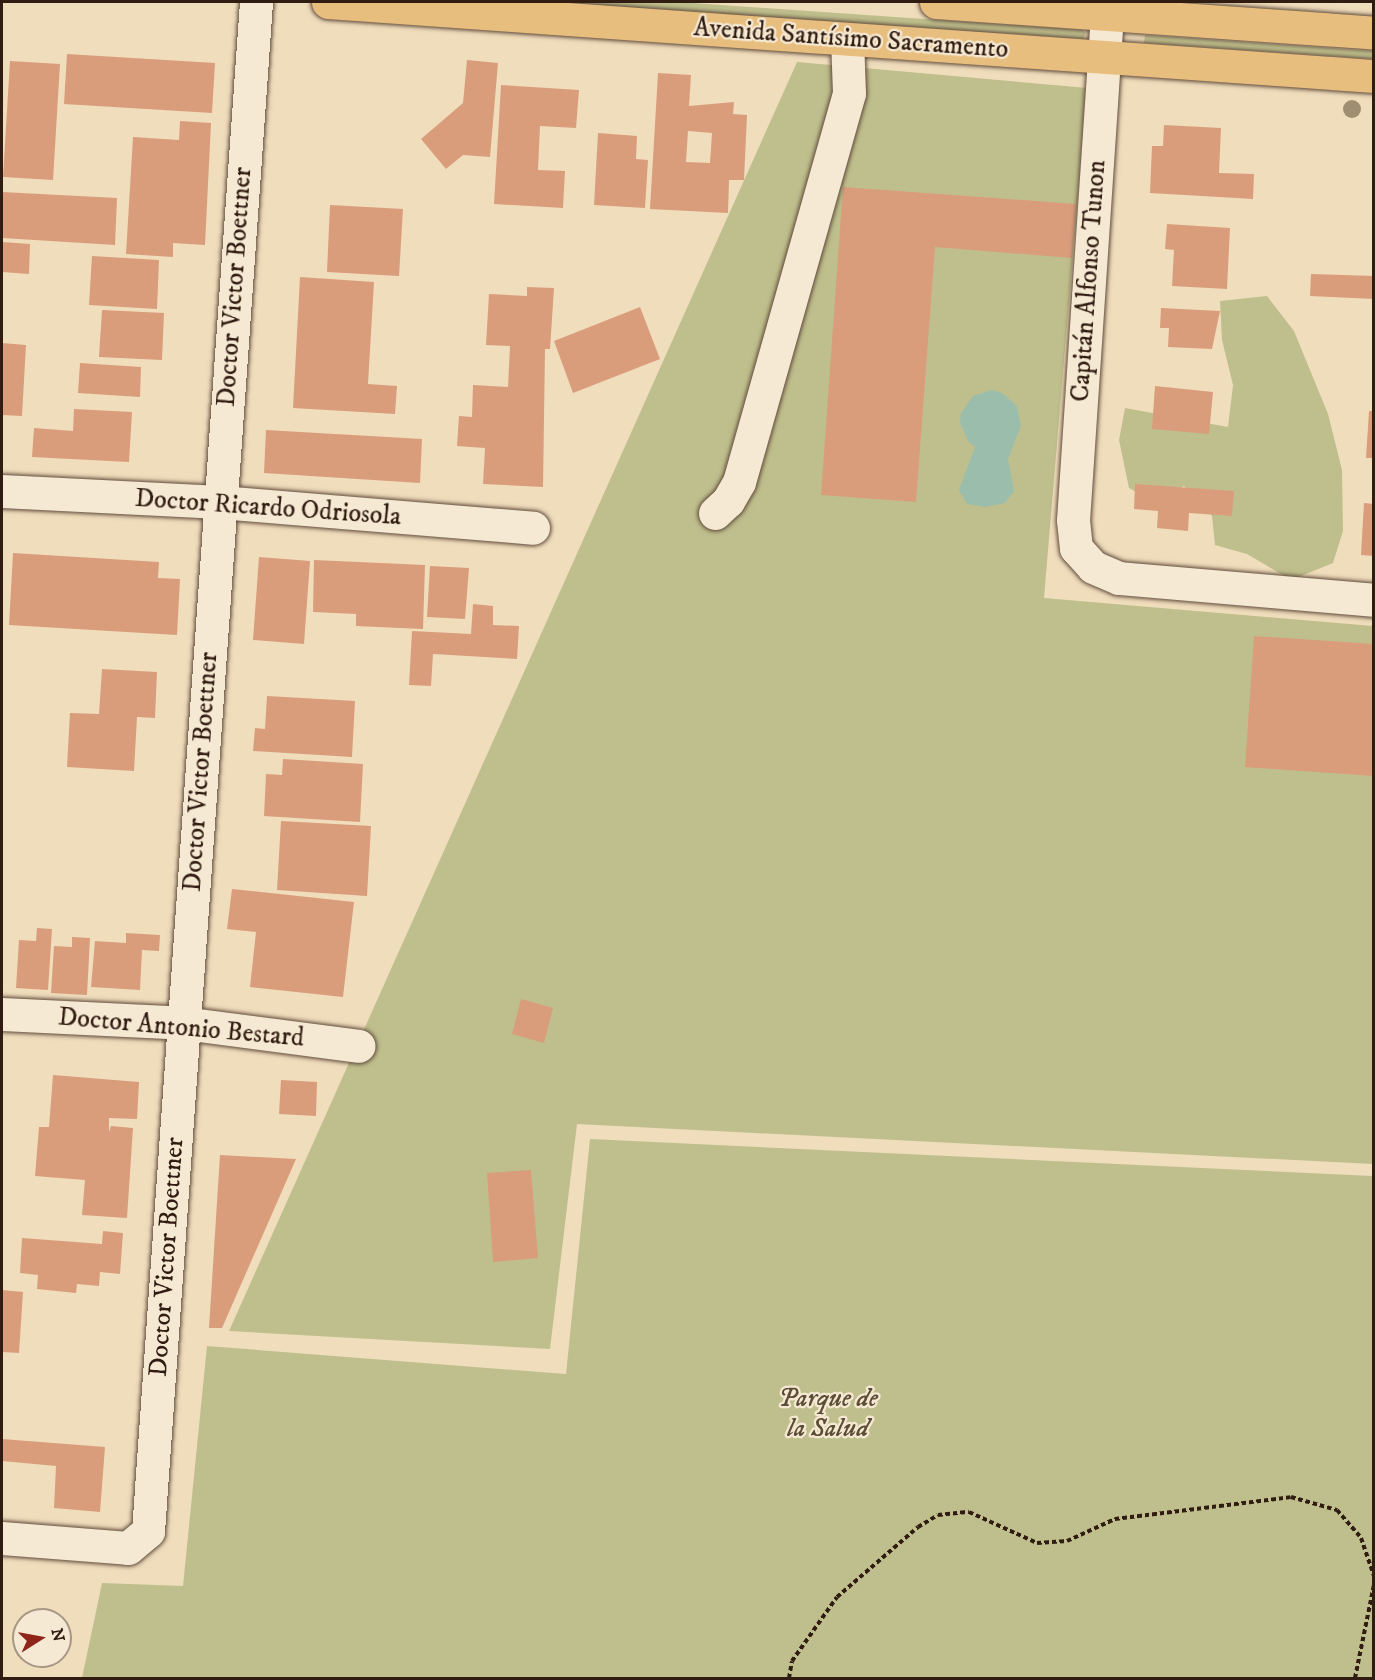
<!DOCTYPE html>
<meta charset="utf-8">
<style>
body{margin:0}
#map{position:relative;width:1375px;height:1680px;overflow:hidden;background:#f0ddbc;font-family:"IM FELL DW Pica",serif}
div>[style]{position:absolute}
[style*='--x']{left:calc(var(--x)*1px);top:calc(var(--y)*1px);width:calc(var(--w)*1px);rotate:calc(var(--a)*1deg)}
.green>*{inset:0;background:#bfbf8d}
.water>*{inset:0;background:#9bbdab}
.building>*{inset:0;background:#da9d7c}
.path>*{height:4px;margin-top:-2px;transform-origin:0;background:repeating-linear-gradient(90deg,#311c11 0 4.5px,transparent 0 7.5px)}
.roads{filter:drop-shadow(0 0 2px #614c3c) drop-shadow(0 0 2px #614c3c)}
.minor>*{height:33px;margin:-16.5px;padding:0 16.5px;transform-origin:16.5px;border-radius:16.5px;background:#f5e9d3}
.major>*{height:33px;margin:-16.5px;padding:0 16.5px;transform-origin:16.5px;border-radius:16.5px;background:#e8be7e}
.trees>*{width:18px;height:18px;margin:-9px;border-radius:50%;background:#9f8e72}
span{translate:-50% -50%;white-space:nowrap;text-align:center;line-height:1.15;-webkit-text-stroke:4.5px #f5e9d3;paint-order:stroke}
.street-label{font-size:26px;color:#311c11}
.park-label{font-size:26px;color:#5c4d36;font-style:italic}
.frame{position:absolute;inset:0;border:3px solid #311c11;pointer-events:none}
.north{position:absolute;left:12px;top:1608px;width:60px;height:60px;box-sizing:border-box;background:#f5e9d3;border:2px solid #a79785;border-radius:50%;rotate:79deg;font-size:16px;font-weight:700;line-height:24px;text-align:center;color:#311c11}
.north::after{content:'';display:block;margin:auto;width:21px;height:27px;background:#8f2418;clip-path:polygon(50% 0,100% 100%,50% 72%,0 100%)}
</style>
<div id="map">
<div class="green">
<div style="clip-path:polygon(555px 2px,679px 2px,1083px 30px,1086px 33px,1083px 39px)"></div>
<div style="clip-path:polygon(1145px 35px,1373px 51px,1373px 59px,1144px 43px)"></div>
<div style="clip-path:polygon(797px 62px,1087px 88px,1044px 598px,1373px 626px,1373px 1164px,577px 1124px,550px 1349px,229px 1331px)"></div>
<div style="clip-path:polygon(1267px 296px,1294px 331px,1328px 414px,1342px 470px,1343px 531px,1333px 563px,1291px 580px,1247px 554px,1215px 545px,1212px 516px,1184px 486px,1158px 504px,1129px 488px,1119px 440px,1125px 408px,1228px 427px,1233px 385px,1222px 340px,1220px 301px)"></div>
<div style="clip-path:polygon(590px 1139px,1373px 1176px,1373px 1678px,82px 1678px,102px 1583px,183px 1586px,207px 1346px,566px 1374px)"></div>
</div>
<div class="water">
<div style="clip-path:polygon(992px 390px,1002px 393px,1017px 406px,1021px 426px,1008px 459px,1014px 491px,1005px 503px,985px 507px,967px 504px,959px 490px,975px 447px,968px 441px,960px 423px,961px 413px,973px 396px)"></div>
</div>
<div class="building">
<div style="clip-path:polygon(67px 54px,215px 63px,212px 113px,64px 104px)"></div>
<div style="clip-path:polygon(467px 60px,498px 63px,490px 157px,463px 155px,446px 169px,421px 139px,463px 103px)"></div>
<div style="clip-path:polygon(10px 61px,60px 64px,53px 180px,3px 177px)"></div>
<div style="clip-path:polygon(evenodd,658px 73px,691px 75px,689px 106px,734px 102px,733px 114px,747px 115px,744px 180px,729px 180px,728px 213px,650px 209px,658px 73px,688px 131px,712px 133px,710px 163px,686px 162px,688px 131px)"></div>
<div style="clip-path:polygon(501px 85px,579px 90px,576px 128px,540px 126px,538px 170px,565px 171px,563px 208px,494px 204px)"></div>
<div style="clip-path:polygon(180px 121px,211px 123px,205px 245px,173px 243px,173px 257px,126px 254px,133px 137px,179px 140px)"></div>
<div style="clip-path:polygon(1164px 125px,1221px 128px,1219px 173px,1254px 174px,1253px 199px,1150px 193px,1152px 146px,1163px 146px)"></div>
<div style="clip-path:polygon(598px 133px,637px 136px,636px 159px,648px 160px,645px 208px,594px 205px)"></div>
<div style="clip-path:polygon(843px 187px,1076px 204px,1072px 258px,935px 247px,916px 502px,821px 495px)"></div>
<div style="clip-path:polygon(2px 192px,117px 198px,115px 245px,2px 238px)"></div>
<div style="clip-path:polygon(330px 205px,403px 209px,399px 276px,327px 272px)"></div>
<div style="clip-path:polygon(1167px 224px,1230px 228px,1227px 289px,1172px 286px,1174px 250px,1165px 249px)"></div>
<div style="clip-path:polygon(2px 242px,30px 244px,29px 274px,2px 272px)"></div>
<div style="clip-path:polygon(92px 256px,159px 260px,157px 309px,89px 305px)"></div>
<div style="clip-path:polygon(1311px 274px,1374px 276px,1374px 299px,1310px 296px)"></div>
<div style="clip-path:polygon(300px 277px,374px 282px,368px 384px,397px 386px,395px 414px,293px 408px)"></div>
<div style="clip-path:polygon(527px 287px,554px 288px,550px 349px,545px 349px,543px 487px,483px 484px,485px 448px,457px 446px,459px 416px,472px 417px,473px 385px,508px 387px,510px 346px,486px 345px,489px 294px,527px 296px)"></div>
<div style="clip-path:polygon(640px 307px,660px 359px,573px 393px,554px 341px)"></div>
<div style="clip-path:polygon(1161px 308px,1220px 311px,1212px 349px,1168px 347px,1169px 328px,1160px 328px)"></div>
<div style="clip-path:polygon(102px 310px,164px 313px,162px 360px,99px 357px)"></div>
<div style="clip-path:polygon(2px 343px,26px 345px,22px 416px,2px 415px)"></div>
<div style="clip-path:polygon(80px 363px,141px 367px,140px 397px,78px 393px)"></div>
<div style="clip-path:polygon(1155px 386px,1213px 392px,1209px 434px,1152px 429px)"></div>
<div style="clip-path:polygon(74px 409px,132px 412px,129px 462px,32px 457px,34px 428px,73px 431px)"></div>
<div style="clip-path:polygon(1369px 411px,1374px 411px,1374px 458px,1366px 458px)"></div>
<div style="clip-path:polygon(266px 430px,422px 439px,420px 483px,264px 473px)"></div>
<div style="clip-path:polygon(1135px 484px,1234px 491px,1232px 516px,1189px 513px,1188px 531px,1157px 528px,1158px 511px,1134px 509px)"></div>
<div style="clip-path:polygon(1364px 503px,1374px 504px,1374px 556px,1361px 555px)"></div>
<div style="clip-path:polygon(13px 553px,159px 562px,158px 578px,180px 579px,177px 635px,9px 625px)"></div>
<div style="clip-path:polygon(259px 557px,310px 561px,304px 644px,253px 640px)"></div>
<div style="clip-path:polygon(314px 560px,425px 565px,423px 629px,356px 626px,356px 614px,313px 612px)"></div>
<div style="clip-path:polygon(430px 566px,469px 568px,465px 619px,427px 617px)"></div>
<div style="clip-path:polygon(473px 604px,493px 606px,493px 625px,519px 626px,517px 659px,433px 654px,431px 686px,409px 685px,412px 631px,471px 634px)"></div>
<div style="clip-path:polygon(1254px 636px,1374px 644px,1374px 776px,1245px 767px)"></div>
<div style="clip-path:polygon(102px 669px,157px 672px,155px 718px,137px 717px,134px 771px,67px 767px,70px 713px,99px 714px)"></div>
<div style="clip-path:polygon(267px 696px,355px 701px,352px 757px,253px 751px,255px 728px,265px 729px)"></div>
<div style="clip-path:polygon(283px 759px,363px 764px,360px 822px,264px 816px,266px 774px,282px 775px)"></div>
<div style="clip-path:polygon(281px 821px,371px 826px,367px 896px,277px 890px)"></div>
<div style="clip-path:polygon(232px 889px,354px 902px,343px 997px,250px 987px,256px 932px,227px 929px)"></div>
<div style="clip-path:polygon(37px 928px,52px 929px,48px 990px,16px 988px,19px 940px,36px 941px)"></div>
<div style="clip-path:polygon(126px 933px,160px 935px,159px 951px,142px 950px,140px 990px,91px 987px,95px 941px,126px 943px)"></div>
<div style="clip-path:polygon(72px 937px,90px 938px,87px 995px,51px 993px,54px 946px,72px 947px)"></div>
<div style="clip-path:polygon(521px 999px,553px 1008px,544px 1043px,512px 1034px)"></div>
<div style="clip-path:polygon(53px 1075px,139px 1082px,137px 1119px,109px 1118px,109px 1132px,111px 1126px,133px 1128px,127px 1218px,82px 1215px,85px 1180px,35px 1176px,39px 1127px,49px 1127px)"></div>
<div style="clip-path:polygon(281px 1080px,317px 1082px,316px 1116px,279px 1114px)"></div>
<div style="clip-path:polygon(220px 1155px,296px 1159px,222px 1328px,209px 1328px)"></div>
<div style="clip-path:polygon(531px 1170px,538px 1258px,493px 1262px,487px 1173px)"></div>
<div style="clip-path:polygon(103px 1231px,123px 1233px,120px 1274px,100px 1272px,99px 1286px,77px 1284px,76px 1293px,37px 1289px,38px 1275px,20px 1273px,22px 1238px,102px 1244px)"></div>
<div style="clip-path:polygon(2px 1290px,23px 1292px,19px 1353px,2px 1352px)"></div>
<div style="clip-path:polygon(2px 1439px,105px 1447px,100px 1512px,54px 1508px,56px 1466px,2px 1461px)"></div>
</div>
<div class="path">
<div style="--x:789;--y:1678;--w:17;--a:-80"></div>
<div style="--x:792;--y:1661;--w:78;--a:-54.9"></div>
<div style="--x:837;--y:1597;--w:107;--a:-40.8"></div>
<div style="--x:918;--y:1527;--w:23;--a:-31"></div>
<div style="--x:938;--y:1515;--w:31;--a:-6"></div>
<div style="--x:969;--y:1512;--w:75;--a:24.5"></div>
<div style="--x:1037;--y:1543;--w:30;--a:-4"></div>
<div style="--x:1067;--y:1541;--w:53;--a:-24.6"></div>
<div style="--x:1115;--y:1519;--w:177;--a:-7.1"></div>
<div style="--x:1291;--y:1497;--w:48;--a:15.8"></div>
<div style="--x:1337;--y:1510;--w:37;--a:49"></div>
<div style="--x:1361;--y:1538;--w:40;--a:71.1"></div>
<div style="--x:1355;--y:1678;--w:95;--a:-78.5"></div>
</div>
<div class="roads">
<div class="minor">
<div style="--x:1107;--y:14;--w:507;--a:93.84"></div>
<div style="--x:1073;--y:520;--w:28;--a:84"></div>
<div style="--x:1076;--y:548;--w:25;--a:48"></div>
<div style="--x:1093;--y:567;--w:28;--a:23"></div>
<div style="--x:1119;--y:578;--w:256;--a:4.9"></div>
<div style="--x:2;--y:491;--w:218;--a:2.9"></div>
<div style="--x:220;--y:502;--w:314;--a:4.7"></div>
<div style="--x:715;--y:513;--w:18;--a:-43"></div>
<div style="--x:728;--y:501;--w:22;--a:-60"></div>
<div style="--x:739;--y:482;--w:404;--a:-74.2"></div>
<div style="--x:849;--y:93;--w:54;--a:-92.1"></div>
<div style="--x:2;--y:1014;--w:181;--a:2.8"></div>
<div style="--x:183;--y:1023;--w:177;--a:7.4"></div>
<div style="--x:2;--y:1538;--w:126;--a:4.5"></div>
<div style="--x:128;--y:1548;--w:26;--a:-40"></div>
<div style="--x:148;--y:1531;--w:1533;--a:-85.96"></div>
</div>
<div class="major">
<div style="--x:328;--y:2;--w:1049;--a:4.05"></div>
<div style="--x:936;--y:2;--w:439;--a:4"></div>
</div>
</div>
<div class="trees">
<div style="left:1352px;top:109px"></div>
</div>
<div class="street-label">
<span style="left:851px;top:39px;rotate:4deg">Avenida Santísimo Sacramento</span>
<span style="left:1089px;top:281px;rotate:-86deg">Capitán Alfonso Tunon</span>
<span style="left:235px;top:287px;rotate:-86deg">Doctor Victor Boettner</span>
<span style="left:268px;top:508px;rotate:4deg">Doctor Ricardo Odriosola</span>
<span style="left:201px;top:772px;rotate:-86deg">Doctor Victor Boettner</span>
<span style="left:181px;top:1028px;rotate:5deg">Doctor Antonio Bestard</span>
<span style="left:167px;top:1257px;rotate:-86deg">Doctor Victor Boettner</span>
</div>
<div class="park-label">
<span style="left:828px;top:1414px">Parque de<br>la Salud</span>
</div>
<div class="frame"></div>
<div class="north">N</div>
</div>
